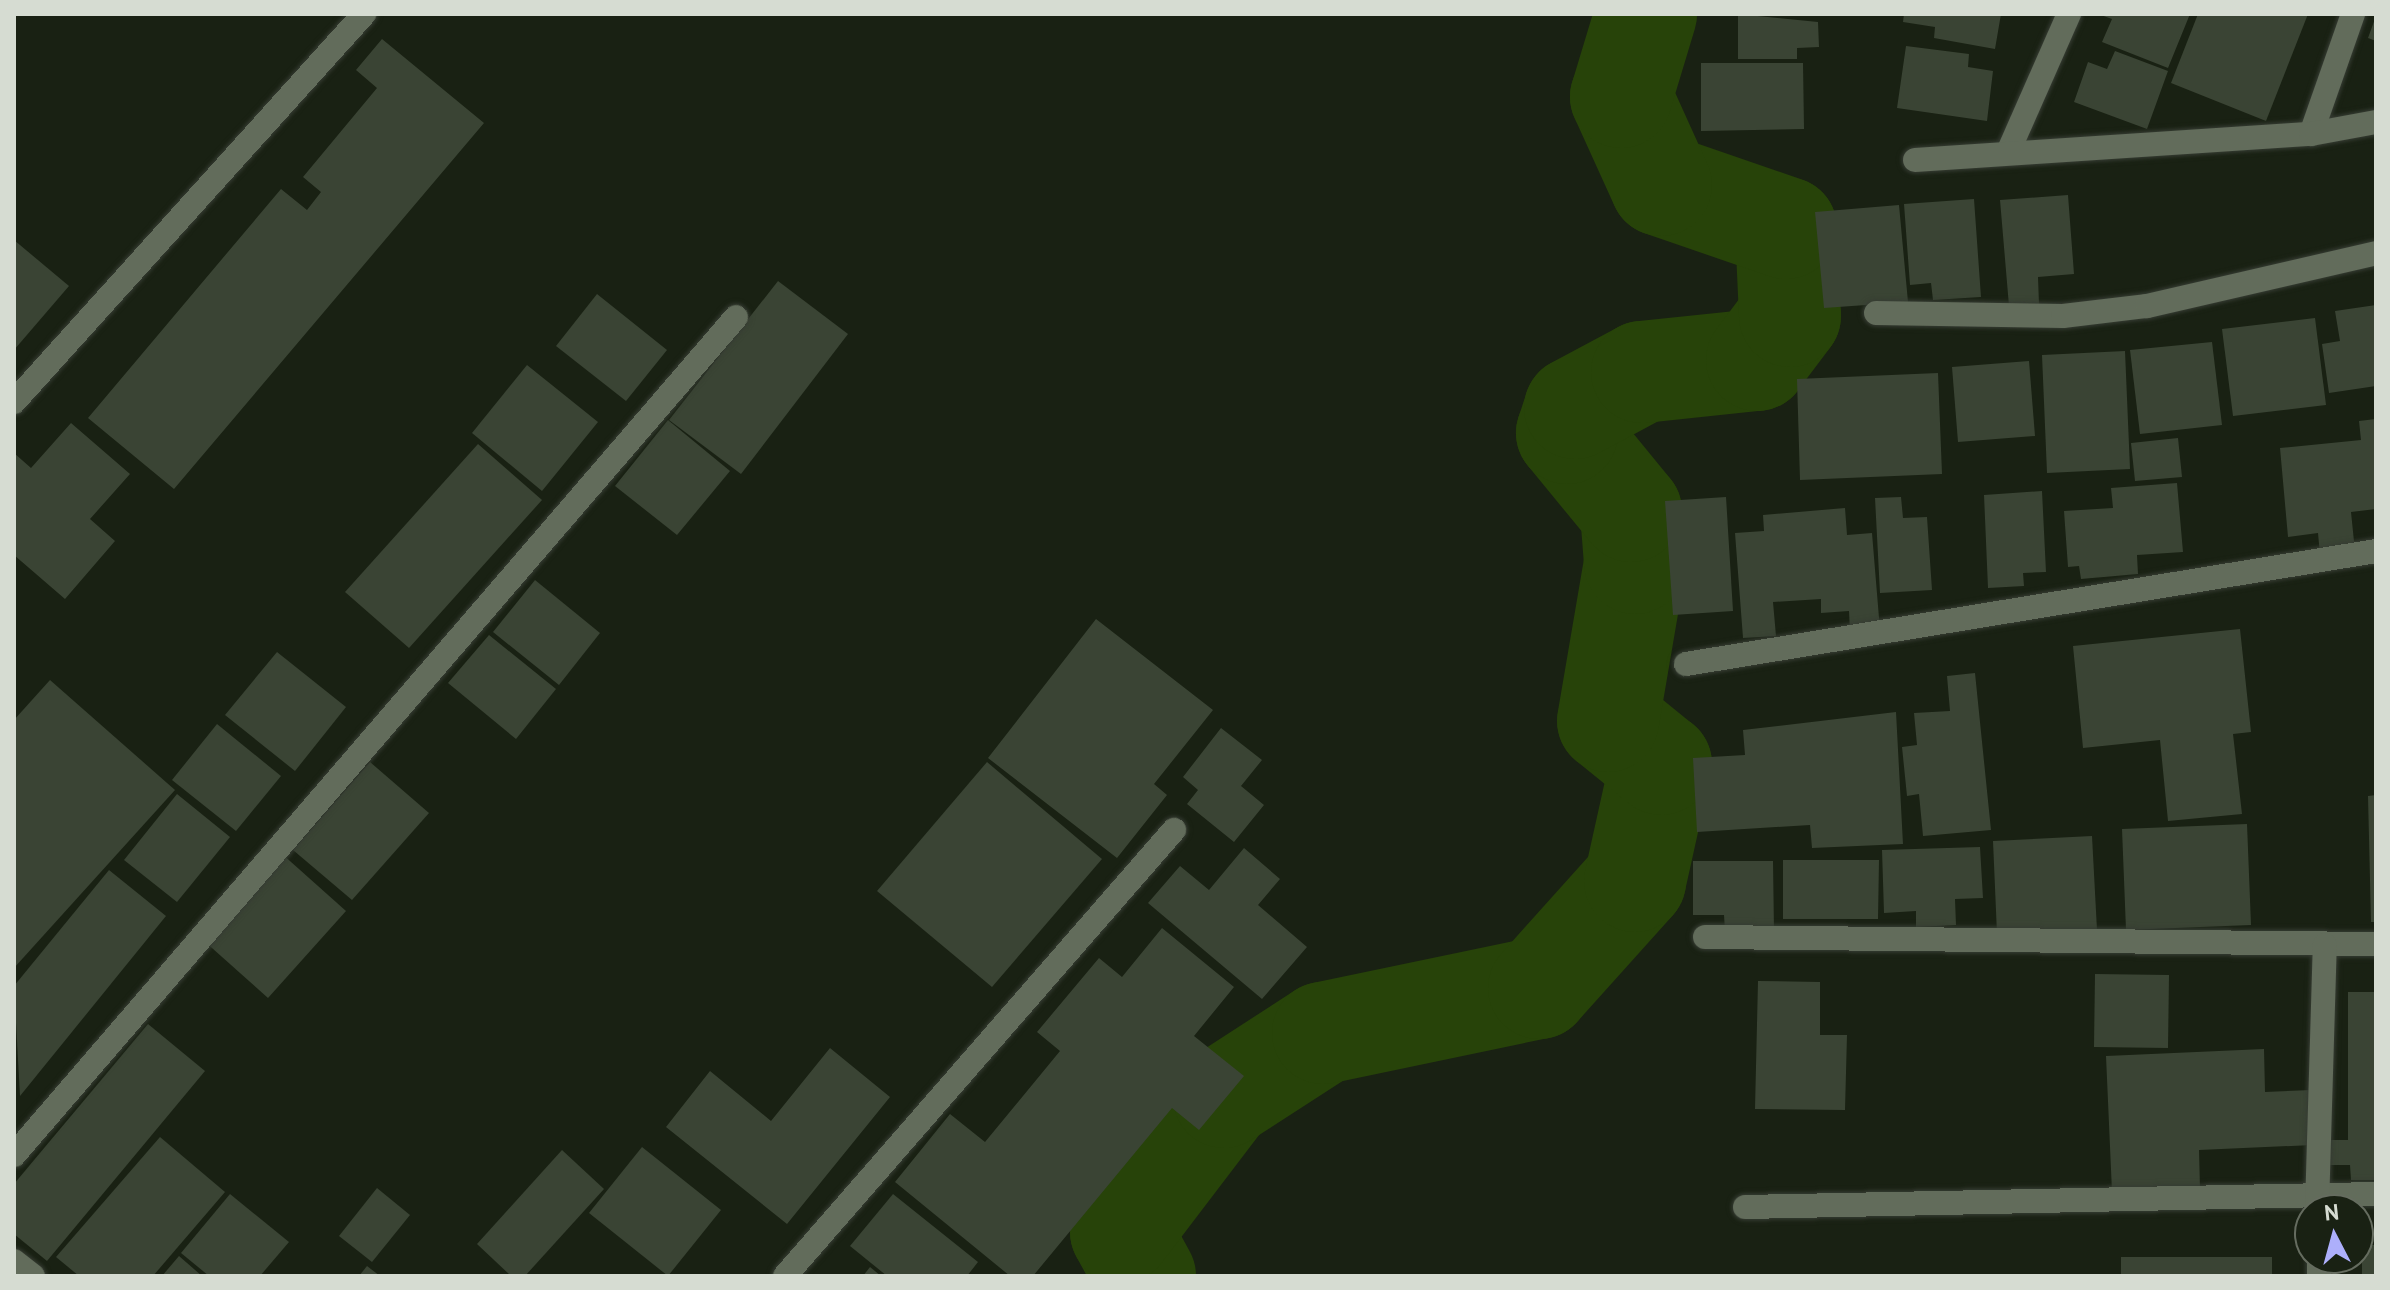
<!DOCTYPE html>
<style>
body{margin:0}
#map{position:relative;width:2390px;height:1290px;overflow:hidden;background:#192113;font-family:"PT Sans",sans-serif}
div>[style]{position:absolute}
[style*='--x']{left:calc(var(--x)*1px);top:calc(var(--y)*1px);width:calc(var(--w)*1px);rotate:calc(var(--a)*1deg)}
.river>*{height:102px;margin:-51px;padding:0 51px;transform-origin:51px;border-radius:51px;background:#274309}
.building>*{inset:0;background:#3a4434}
.roads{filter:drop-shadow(0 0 2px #363c33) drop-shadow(0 0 2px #363c33)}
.minor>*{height:24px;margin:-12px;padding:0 12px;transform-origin:12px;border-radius:12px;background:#626c5b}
.tertiary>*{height:24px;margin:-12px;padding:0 12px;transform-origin:12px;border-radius:12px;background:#626c5b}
span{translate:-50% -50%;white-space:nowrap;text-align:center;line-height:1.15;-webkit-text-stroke:7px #192113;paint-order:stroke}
.frame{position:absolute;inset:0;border:16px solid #d6dcd2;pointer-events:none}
.north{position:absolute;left:2294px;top:1194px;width:80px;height:80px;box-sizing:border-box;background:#192113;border:2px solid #656c5f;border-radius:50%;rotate:354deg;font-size:22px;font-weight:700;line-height:32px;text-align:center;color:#d6dcd2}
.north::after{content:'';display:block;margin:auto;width:28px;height:36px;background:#adaffb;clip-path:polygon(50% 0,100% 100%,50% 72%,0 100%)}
</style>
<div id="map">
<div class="river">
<div style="--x:1145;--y:1276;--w:50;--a:-118.6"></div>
<div style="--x:1121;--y:1232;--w:170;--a:-52.7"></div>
<div style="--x:1224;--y:1097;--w:118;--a:-32.9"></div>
<div style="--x:1323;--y:1033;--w:221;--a:-11.8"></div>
<div style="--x:1539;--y:988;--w:144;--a:-48.1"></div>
<div style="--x:1635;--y:881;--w:120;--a:-77.5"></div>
<div style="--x:1661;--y:764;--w:68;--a:-140.9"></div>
<div style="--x:1608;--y:721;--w:160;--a:-80.3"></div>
<div style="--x:1635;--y:563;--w:52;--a:-94.4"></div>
<div style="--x:1631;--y:511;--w:101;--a:-129.4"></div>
<div style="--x:1567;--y:433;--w:26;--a:-72"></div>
<div style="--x:1575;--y:408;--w:76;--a:-28.2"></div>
<div style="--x:1642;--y:372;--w:116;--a:-6"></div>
<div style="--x:1757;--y:360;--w:55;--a:-53.1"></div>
<div style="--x:1790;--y:316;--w:88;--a:-92.6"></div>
<div style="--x:1786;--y:228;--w:132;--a:-161"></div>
<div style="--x:1661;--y:185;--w:97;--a:-114.4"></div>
<div style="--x:1621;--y:97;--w:87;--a:-73.2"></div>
</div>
<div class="building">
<div style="clip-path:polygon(1738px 14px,1818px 22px,1819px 47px,1797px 48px,1797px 59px,1738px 59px)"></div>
<div style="clip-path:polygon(1904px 14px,2001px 14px,1995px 49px,1934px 38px,1935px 27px,1903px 22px)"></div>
<div style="clip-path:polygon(2098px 14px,2190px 14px,2168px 68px,2102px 42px,2112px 19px)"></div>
<div style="clip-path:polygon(2198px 14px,2308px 14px,2266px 121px,2171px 83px)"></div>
<div style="clip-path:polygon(2376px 16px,2376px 41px,2368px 38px)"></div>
<div style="clip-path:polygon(382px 39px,484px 123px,174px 489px,88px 418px,281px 189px,307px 210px,321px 192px,303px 177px,377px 88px,356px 70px)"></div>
<div style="clip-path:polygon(1906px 46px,1969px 54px,1968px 67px,1993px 71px,1987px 121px,1897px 108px)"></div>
<div style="clip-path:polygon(2115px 51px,2168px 71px,2147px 129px,2074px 102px,2088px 62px,2107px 69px)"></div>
<div style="clip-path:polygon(1701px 63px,1803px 63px,1804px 129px,1701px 131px)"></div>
<div style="clip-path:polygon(2068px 195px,2074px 274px,2038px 277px,2039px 304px,2009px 306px,2000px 200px)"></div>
<div style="clip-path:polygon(1974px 199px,1981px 297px,1933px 300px,1931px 283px,1910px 285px,1904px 204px)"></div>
<div style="clip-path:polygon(1899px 205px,1908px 302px,1824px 308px,1815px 212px)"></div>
<div style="clip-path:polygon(14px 240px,69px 286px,14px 350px)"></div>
<div style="clip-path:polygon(778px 281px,848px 334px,741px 474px,669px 420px)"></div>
<div style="clip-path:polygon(597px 294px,667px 350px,626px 401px,556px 346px)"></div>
<div style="clip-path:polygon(2376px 305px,2376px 386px,2329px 393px,2322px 344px,2340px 341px,2335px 311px)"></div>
<div style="clip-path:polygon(2315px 318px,2326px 405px,2233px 416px,2222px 329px)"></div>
<div style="clip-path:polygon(2212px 342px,2222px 425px,2140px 434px,2130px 350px)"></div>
<div style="clip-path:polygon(2125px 351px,2130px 469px,2047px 473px,2042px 355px)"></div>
<div style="clip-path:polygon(2029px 361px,2035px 436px,1958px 442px,1952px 367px)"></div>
<div style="clip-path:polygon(527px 365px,598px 422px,542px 491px,472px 433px)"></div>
<div style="clip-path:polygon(1938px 373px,1942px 474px,1800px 480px,1797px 379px)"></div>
<div style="clip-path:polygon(2376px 419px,2376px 509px,2351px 512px,2355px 551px,2320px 555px,2318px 533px,2288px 537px,2280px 448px,2361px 440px,2359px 421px)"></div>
<div style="clip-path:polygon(668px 420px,730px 471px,677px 535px,615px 486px)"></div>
<div style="clip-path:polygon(71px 423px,130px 474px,90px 519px,115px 541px,65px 599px,14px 555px,14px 453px,31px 468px)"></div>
<div style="clip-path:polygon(2178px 438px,2182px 477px,2135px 481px,2131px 443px)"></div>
<div style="clip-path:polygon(478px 444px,542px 500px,409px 648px,345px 592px)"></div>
<div style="clip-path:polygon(2177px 483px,2183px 552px,2137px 555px,2138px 574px,2081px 579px,2079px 566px,2068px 567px,2064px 511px,2113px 508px,2111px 488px)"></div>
<div style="clip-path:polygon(2042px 491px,2046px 572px,2023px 573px,2024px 586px,1988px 588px,1984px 495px)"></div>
<div style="clip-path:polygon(1726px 497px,1733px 611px,1673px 615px,1665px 501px)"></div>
<div style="clip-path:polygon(1901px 497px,1903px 518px,1927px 517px,1932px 590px,1880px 593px,1875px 498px)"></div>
<div style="clip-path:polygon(1845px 508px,1847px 535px,1872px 533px,1880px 630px,1850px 632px,1849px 611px,1821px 613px,1821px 599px,1773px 602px,1776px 636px,1743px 638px,1735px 533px,1764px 531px,1763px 515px)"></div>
<div style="clip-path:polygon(535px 580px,600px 633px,559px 685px,493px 632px)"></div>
<div style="clip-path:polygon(1096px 619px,1213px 710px,1154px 784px,1167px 795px,1117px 858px,988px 758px)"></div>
<div style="clip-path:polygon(2240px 629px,2251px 732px,2233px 734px,2242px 814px,2168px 821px,2160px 740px,2083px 748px,2073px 646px)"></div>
<div style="clip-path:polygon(489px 635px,556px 689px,516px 739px,448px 683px)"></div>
<div style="clip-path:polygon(277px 652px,346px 707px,295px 771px,225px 715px)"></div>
<div style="clip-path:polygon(1975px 673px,1991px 830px,1923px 836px,1919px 794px,1907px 796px,1902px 747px,1917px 745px,1914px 713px,1950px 711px,1947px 676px)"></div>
<div style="clip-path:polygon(50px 680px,175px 790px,14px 968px,14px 720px)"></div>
<div style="clip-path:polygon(1896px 712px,1903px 844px,1812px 848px,1810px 825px,1697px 832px,1693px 758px,1745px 755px,1743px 730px)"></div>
<div style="clip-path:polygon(217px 724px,281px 776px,236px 831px,172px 780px)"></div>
<div style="clip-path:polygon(1221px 728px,1262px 760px,1241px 786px,1264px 805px,1234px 842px,1187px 804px,1198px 790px,1183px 777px)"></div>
<div style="clip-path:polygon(370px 762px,429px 813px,352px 900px,293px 850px)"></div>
<div style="clip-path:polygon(987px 762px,1102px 859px,992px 987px,877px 891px)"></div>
<div style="clip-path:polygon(177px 794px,230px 837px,177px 902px,124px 860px)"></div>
<div style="clip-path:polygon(2376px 795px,2376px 922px,2371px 922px,2368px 796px)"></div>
<div style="clip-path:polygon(2247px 824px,2251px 925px,2126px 930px,2122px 829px)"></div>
<div style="clip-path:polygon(2092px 836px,2097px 930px,1997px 934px,1993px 841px)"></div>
<div style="clip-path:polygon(1980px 847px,1983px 898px,1955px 899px,1956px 925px,1916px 927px,1916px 911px,1884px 913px,1882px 850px)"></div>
<div style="clip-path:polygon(1244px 848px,1280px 879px,1258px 905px,1307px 947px,1262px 999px,1148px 903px,1180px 866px,1209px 890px)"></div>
<div style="clip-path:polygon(281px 853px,346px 911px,268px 998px,203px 940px)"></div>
<div style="clip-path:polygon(1783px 860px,1879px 860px,1878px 919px,1783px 919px)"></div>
<div style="clip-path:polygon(1693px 861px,1773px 861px,1774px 931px,1725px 931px,1724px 915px,1693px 915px)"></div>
<div style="clip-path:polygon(109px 870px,166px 916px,20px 1096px,14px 986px)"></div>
<div style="clip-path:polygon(1162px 928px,1234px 987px,1194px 1036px,1244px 1076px,1199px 1130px,1172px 1108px,1033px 1276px,1010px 1276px,895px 1182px,950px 1114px,985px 1142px,1060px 1051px,1037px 1032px,1099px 958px,1122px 977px)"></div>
<div style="clip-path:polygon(2095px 974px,2169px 975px,2168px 1048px,2094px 1047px)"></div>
<div style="clip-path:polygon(1758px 981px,1820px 982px,1820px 1035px,1847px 1035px,1845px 1110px,1755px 1109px)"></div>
<div style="clip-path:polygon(2348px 992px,2376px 992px,2376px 1180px,2351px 1180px,2350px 1165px,2327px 1165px,2328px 1140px,2348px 1140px)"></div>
<div style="clip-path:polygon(148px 1024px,205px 1071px,47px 1261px,14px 1234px,14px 1184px)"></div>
<div style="clip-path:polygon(830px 1048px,890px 1097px,787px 1224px,666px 1127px,710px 1071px,771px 1121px)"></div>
<div style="clip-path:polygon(2264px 1049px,2265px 1092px,2311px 1090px,2313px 1145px,2199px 1150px,2200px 1188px,2112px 1192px,2106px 1056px)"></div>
<div style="clip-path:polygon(160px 1137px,225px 1192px,153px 1276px,79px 1276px,56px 1257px)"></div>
<div style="clip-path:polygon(642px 1147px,721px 1210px,668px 1276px,589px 1213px)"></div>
<div style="clip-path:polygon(562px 1150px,604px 1189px,525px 1276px,511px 1276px,477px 1244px)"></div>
<div style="clip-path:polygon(377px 1188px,410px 1215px,372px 1262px,339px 1236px)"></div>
<div style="clip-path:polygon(230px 1194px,289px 1242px,260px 1276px,209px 1276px,181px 1253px)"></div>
<div style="clip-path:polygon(893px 1194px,978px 1262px,967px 1276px,887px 1276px,850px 1246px)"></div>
<div style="clip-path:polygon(2362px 1245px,2376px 1245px,2376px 1276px,2362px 1276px)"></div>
<div style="clip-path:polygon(179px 1256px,202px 1276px,162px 1276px)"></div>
<div style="clip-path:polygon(2121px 1257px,2272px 1257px,2272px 1276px,2121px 1276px)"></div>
<div style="clip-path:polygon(367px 1266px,380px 1276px,359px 1276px)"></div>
<div style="clip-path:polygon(870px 1267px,881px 1276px,863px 1276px)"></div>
</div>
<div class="roads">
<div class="minor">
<div style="--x:2311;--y:134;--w:127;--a:-70.7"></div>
<div style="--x:2009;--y:150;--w:149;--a:-66.2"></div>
<div style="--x:1915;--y:160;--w:397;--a:-3.8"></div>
<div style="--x:2311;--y:134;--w:66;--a:-10.5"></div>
<div style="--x:1876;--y:313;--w:187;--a:0.9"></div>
<div style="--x:2063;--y:316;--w:85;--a:-6.8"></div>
<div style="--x:2147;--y:306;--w:235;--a:-13"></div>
<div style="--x:14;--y:402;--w:523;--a:-47.95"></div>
<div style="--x:1686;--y:664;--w:699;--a:-9.3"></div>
<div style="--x:1705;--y:937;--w:671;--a:0.6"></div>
<div style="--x:14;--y:1155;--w:1106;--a:-49.25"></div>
<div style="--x:1745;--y:1207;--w:631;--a:-1.18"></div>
<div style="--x:2317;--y:1208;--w:263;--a:-88.3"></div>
<div style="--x:2319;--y:1258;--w:18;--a:90"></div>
<div style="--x:785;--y:1276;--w:592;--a:-48.91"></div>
</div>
<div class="tertiary">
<div style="--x:14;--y:1261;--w:24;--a:38"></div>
</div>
</div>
<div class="frame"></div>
<div class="north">N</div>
</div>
